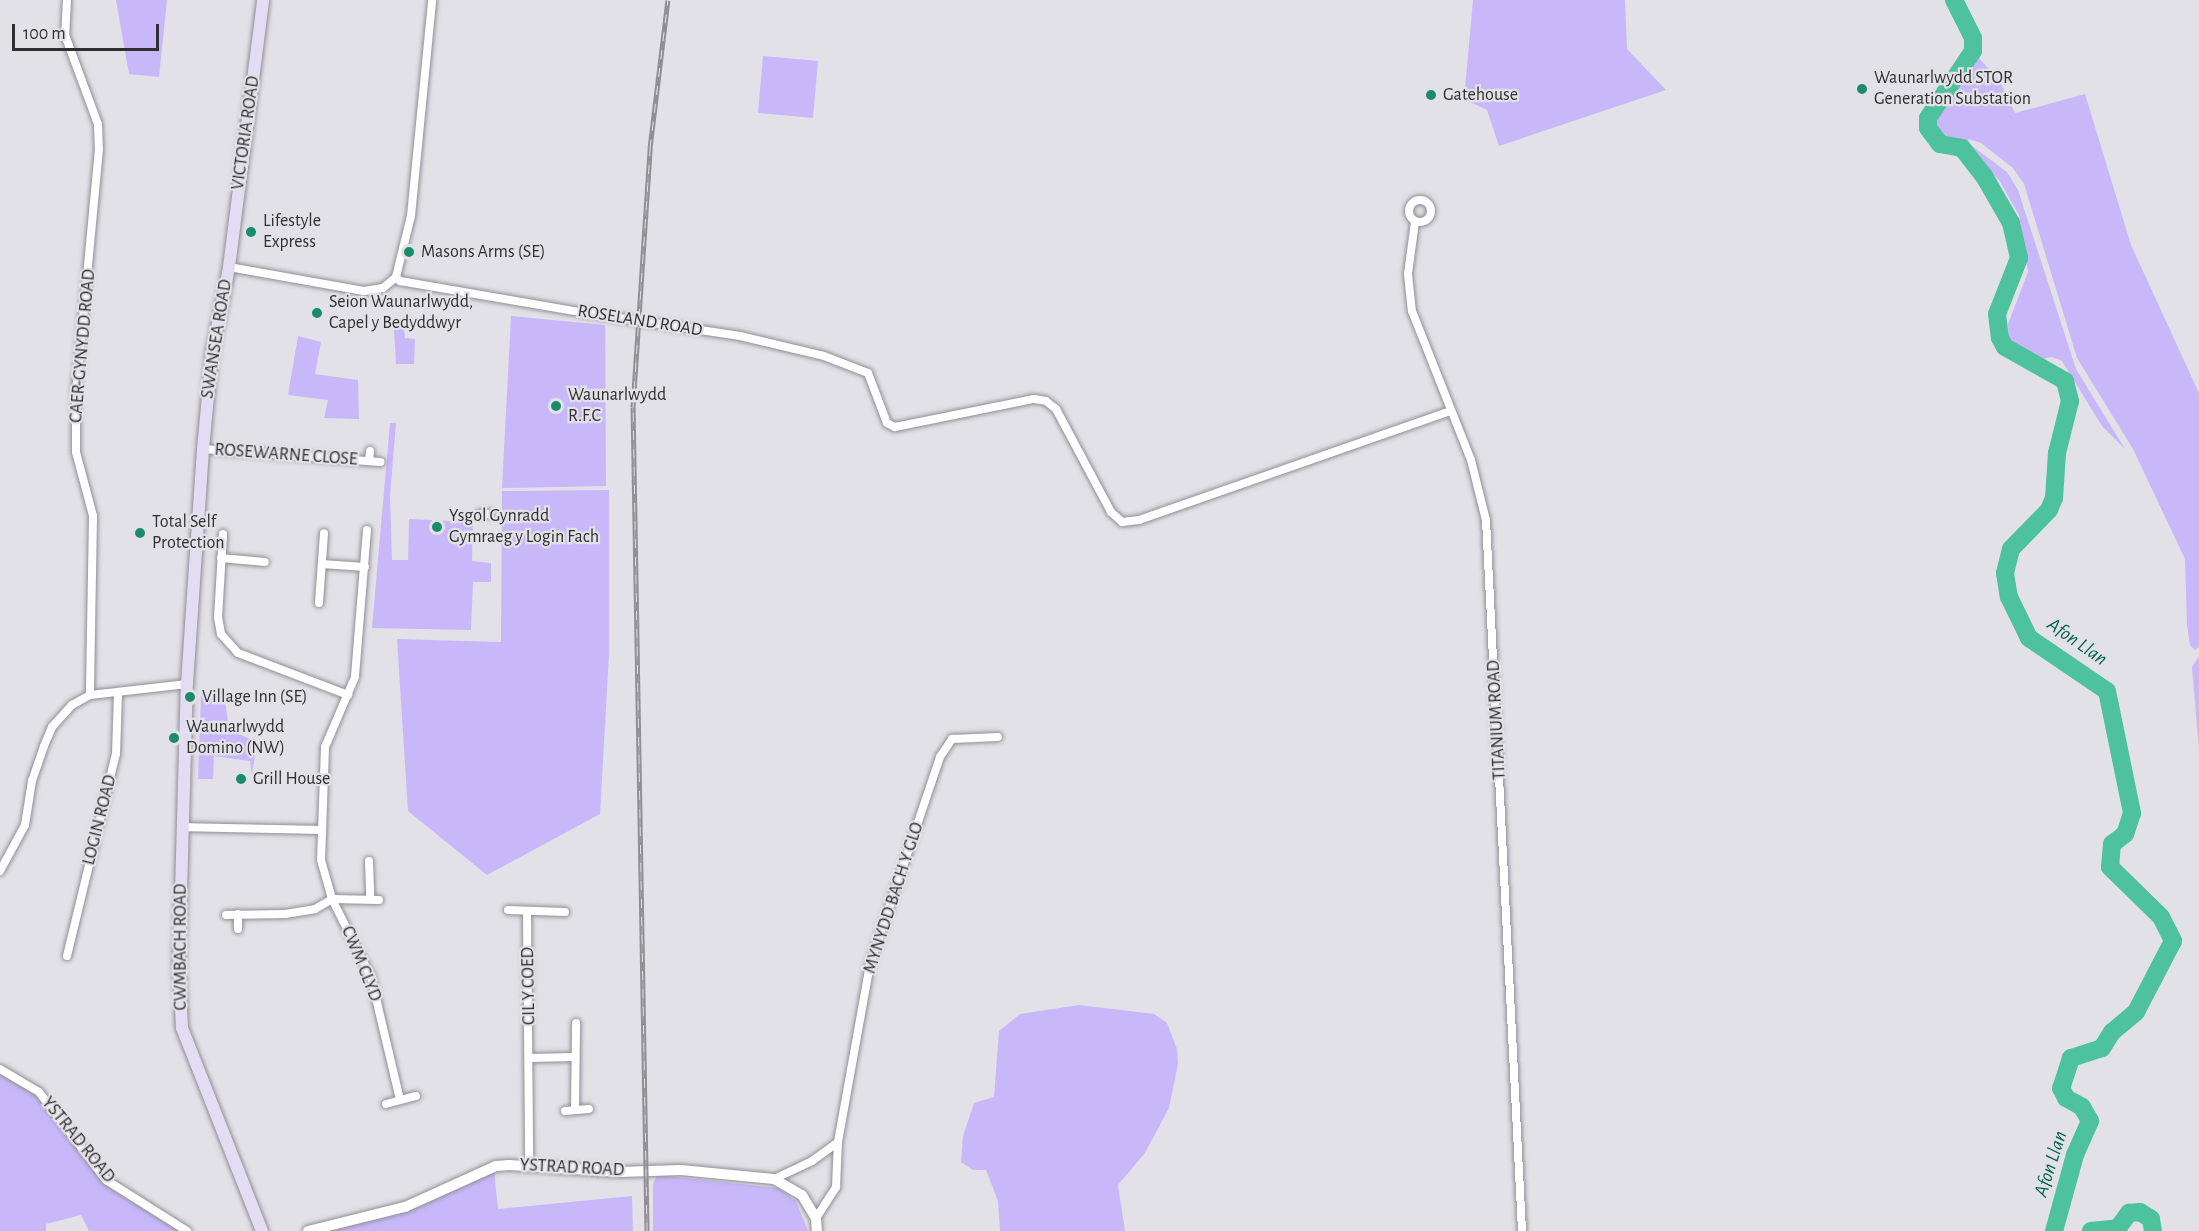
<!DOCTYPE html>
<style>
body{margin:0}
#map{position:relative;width:2199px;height:1231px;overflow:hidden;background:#e2e1e7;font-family:"Alegreya Sans",sans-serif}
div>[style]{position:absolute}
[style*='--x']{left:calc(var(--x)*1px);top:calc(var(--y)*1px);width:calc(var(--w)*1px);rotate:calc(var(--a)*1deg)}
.green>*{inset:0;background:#c8b8fa}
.river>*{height:18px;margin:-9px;padding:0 9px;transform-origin:9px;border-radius:9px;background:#4dc29c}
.roads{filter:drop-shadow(0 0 2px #908f95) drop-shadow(0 0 2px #908f95)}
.minor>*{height:8px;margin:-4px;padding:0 4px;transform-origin:4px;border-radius:4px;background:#fff}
.minor>.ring{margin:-4px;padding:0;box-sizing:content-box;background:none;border:8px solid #fff;border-radius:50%}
.tertiary>*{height:10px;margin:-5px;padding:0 5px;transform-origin:5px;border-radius:5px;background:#fff}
.secondary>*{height:12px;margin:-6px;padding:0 6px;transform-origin:6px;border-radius:6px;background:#e3ddf4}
.rail>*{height:5px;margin-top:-2.5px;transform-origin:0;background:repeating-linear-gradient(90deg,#e2e1e7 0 9px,#908f93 0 18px);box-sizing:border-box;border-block:2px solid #908f93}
.dots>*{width:16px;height:16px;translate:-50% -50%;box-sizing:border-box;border:3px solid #e2e1e7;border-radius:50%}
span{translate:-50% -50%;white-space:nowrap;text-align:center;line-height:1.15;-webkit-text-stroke:4.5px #e2e1e7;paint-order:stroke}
.poi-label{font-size:18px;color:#2f2f31}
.left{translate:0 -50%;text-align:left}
.street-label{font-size:18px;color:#2f2f31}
.water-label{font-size:20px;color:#01644b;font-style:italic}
.scale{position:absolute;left:12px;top:24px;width:147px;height:27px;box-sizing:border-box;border:3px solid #2f2f31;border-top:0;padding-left:8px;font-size:18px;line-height:21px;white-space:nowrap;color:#2f2f31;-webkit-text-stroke:4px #e2e1e7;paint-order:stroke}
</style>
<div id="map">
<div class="green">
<div style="clip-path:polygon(116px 0,167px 0,159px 77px,129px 74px)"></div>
<div style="clip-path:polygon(1473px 0,1625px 0,1627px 49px,1666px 90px,1499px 146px,1487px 110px,1464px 99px)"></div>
<div style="clip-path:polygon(763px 56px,818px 61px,813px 118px,758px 113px)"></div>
<div style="clip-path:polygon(1979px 58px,1999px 80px,2015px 113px,2085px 94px,2131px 245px,2199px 393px,2199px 647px,2195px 650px,2190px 645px,2187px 625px,2185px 559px,2133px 449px,2077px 358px,2024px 184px,2013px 168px,1981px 143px,1969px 139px,1968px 143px,2007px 172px,2018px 190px,2076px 369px,2125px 449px,2102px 426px,2062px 361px,2052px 357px,2029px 362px,2009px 343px,2008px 324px,2028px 272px,2019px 215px,1999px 180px,1958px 143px,1937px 134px,1934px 126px,1939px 112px)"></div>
<div style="clip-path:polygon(511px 316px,605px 325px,606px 486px,502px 488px)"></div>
<div style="clip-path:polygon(394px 329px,404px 329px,405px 338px,415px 339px,414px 364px,396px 364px)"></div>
<div style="clip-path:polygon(298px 336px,321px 342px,315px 374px,358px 380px,359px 419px,324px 418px,328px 400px,288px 395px)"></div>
<div style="clip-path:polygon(390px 423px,396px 423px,390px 496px,392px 560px,408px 560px,409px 519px,473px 522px,472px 561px,491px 563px,491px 582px,473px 582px,471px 630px,372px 628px)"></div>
<div style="clip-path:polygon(609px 490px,609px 654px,600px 814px,487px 875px,408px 811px,397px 639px,501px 642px,502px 491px)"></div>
<div style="clip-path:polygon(2199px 656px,2199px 749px,2192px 667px)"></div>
<div style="clip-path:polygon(201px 693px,225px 700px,228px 723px,239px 734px,257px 742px,252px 775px,250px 761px,214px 756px,213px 779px,198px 779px)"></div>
<div style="clip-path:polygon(1079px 1005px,1154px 1014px,1167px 1023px,1177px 1049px,1178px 1064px,1169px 1108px,1145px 1153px,1118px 1185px,1125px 1231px,1000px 1231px,998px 1201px,986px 1170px,973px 1170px,961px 1162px,963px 1136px,974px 1103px,994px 1097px,999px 1031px,1020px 1014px)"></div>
<div style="clip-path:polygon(0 1071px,38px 1093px,104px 1184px,179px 1231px,89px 1231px,81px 1215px,46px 1224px,46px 1231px,0 1231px)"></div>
<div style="clip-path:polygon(494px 1170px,498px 1209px,632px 1196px,633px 1231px,319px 1231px,406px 1208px)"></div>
<div style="clip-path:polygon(657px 1175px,778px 1188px,796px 1201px,808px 1231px,653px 1231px,653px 1184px)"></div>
</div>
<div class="river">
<div style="--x:1954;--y:0;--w:42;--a:63.4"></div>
<div style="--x:1973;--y:38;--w:13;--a:90"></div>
<div style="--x:1973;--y:51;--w:81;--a:123.9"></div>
<div style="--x:1928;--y:118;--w:10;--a:90"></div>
<div style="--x:1928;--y:128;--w:20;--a:53"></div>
<div style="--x:1940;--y:144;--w:22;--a:10"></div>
<div style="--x:1962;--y:148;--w:36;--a:52"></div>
<div style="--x:1984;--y:176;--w:54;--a:60.1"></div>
<div style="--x:2011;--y:223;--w:36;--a:77"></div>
<div style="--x:2019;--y:258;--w:60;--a:111.4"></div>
<div style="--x:1997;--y:314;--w:24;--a:83"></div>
<div style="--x:2000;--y:338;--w:10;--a:61"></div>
<div style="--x:2005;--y:347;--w:69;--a:29.5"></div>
<div style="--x:2065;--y:381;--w:21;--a:76"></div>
<div style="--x:2070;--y:401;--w:54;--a:104"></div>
<div style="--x:2057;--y:453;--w:45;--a:93.8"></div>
<div style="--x:2054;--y:498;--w:13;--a:113"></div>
<div style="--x:2049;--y:510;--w:54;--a:134.3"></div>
<div style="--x:2011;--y:549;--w:25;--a:104"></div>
<div style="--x:2005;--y:573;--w:24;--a:81"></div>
<div style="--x:2009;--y:597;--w:46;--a:64"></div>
<div style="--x:2029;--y:638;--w:94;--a:34.2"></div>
<div style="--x:2107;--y:691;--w:125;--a:78.4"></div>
<div style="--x:2132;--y:813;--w:22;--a:108"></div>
<div style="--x:2125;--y:834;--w:16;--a:142"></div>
<div style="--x:2112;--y:844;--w:23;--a:95"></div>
<div style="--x:2110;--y:867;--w:71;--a:44.4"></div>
<div style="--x:2161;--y:917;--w:27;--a:63"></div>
<div style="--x:2173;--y:941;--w:80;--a:117.5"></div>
<div style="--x:2136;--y:1012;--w:31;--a:140"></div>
<div style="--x:2112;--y:1032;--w:19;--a:122"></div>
<div style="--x:2102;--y:1048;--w:33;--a:162"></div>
<div style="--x:2071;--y:1058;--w:32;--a:108"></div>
<div style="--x:2061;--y:1088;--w:11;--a:63"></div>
<div style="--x:2066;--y:1098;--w:18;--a:29"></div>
<div style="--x:2082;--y:1107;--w:16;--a:60"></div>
<div style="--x:2090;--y:1121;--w:37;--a:114"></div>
<div style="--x:2075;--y:1155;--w:79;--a:105.4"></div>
<div style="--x:2091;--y:1231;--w:27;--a:-6"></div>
<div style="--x:2118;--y:1228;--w:19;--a:-54"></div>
<div style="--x:2129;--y:1213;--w:11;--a:-5"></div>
<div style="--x:2140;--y:1212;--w:13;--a:32"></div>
<div style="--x:2151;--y:1219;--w:12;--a:81"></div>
</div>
<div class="roads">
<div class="minor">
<div style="--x:67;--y:0;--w:35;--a:93"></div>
<div style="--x:65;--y:35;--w:95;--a:69.7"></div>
<div style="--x:98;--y:124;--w:25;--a:88"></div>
<div style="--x:99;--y:149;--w:243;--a:95.4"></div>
<div style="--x:76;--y:391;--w:61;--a:90"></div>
<div style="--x:76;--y:452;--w:66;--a:75.1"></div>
<div style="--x:93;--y:516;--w:179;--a:91"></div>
<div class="ring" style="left:1409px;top:200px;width:14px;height:14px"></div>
<div style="--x:1415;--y:222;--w:52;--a:97.7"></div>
<div style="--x:1408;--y:274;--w:37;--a:84"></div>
<div style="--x:1412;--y:311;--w:160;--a:68.4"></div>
<div style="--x:1471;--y:460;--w:62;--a:76"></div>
<div style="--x:1486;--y:520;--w:712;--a:87.1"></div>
<div style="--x:229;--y:267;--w:137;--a:10.1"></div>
<div style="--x:364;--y:291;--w:19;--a:-9"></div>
<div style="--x:383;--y:288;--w:17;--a:-40"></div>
<div style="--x:396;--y:277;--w:63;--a:-76.2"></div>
<div style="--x:411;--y:216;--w:217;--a:-84.4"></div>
<div style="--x:396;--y:277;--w:6;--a:45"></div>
<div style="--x:400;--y:281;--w:189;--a:9.8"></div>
<div style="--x:586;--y:313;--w:156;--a:8.5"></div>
<div style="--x:740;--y:336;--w:86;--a:13.4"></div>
<div style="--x:824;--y:356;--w:47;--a:21.1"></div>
<div style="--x:868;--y:373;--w:53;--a:69.2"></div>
<div style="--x:887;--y:423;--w:9;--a:27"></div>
<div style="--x:895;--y:427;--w:142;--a:-11.4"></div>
<div style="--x:1034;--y:399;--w:12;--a:9"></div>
<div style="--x:1046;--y:401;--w:13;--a:39"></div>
<div style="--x:1056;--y:409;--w:117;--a:61.9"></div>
<div style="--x:1111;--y:512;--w:15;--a:42"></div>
<div style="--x:1122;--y:522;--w:17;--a:-7"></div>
<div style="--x:1139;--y:520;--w:330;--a:-19.3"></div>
<div style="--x:203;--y:449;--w:178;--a:4.2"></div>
<div style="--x:369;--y:461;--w:10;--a:-84"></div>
<div style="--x:480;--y:514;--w:10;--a:0"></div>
<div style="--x:367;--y:530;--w:147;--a:94.7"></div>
<div style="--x:355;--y:677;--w:76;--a:113.2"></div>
<div style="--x:325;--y:747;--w:113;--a:92"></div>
<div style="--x:321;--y:860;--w:41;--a:74.2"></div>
<div style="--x:332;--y:899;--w:87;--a:63.4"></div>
<div style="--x:371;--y:977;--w:126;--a:76.7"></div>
<div style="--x:223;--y:534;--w:83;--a:93.4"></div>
<div style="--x:218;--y:617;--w:17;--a:80"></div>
<div style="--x:221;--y:634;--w:25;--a:48"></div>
<div style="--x:238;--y:653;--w:118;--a:20.9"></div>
<div style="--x:221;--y:558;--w:44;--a:5.2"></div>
<div style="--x:322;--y:564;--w:43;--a:4"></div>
<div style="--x:319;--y:603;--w:70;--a:-85.9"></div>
<div style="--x:181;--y:827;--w:138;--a:1.2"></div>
<div style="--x:369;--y:861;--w:36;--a:88"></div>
<div style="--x:0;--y:871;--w:52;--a:-61.5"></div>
<div style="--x:25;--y:825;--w:45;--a:-81"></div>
<div style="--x:32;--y:781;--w:37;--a:-71"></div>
<div style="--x:44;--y:746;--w:21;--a:-67"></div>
<div style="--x:52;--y:727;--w:30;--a:-48"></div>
<div style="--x:72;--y:705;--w:21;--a:-29"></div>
<div style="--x:90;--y:695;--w:98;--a:-6.5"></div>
<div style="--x:508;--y:910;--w:57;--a:2"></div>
<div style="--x:527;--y:913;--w:252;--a:89.5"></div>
<div style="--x:226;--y:915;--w:59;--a:-1"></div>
<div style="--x:285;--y:914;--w:30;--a:-9"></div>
<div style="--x:315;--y:909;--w:20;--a:-30"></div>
<div style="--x:332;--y:899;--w:47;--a:1.2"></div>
<div style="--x:238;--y:929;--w:15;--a:-90"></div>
<div style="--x:67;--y:956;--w:208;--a:-76.4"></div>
<div style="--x:116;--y:754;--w:60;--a:-88.1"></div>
<div style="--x:530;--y:1058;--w:44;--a:-1.3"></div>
<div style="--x:0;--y:1069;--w:45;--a:30.5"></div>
<div style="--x:39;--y:1092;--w:111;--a:52.7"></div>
<div style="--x:106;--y:1180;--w:96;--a:32.2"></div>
<div style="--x:386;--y:1104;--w:31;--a:-15"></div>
<div style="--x:575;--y:1110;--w:87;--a:-89.3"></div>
<div style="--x:565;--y:1111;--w:24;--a:-5"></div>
<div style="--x:774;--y:1179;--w:42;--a:-25.3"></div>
<div style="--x:812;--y:1161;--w:32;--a:-36"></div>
<div style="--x:816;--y:1218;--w:37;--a:-57"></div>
<div style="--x:836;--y:1187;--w:45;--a:-87.5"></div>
<div style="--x:838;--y:1142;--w:181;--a:-79.8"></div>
<div style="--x:870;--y:964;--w:219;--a:-71.3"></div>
<div style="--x:940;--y:757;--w:22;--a:-56"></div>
<div style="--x:952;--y:739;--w:46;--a:-2.5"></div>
</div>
<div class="tertiary">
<div style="--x:308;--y:1231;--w:100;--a:-13.9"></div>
<div style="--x:405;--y:1207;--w:100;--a:-24.3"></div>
<div style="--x:496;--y:1166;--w:13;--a:-4"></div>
<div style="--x:509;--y:1165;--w:110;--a:3.6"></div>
<div style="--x:619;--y:1172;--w:62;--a:-1.8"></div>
<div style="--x:681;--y:1170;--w:93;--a:5.5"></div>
<div style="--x:774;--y:1179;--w:32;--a:30"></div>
<div style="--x:802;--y:1195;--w:27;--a:59"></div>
<div style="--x:816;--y:1218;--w:13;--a:86"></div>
</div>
<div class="secondary">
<div style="--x:262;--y:1231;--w:218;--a:-111.5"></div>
<div style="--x:182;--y:1028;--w:64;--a:-92.7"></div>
<div style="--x:179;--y:964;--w:280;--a:-88.4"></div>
<div style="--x:187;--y:684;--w:236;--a:-86.1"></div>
<div style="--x:203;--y:449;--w:95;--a:-84.6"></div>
<div style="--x:212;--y:354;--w:89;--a:-78.9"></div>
<div style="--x:229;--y:267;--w:269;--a:-82.7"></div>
</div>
</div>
<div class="rail">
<div style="--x:647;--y:1231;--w:824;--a:-90.97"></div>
<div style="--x:633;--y:407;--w:260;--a:-86.2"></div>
<div style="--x:650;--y:148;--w:149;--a:-83.1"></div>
</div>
<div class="dots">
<div style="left:1862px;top:89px;background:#1a8c6c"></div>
<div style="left:1431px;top:95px;background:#1a8c6c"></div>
<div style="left:251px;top:232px;background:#1a8c6c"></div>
<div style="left:409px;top:252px;background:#1a8c6c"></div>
<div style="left:317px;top:313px;background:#1a8c6c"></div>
<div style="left:556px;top:406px;background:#1a8c6c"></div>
<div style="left:437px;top:527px;background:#1a8c6c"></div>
<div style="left:140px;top:533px;background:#1a8c6c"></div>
<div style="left:190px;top:697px;background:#1a8c6c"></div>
<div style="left:174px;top:738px;background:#1a8c6c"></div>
<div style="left:241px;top:779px;background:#1a8c6c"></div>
</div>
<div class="poi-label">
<span class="left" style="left:1874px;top:89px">Waunarlwydd STOR<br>Generation Substation</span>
<span class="left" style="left:1443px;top:95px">Gatehouse</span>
<span class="left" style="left:263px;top:232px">Lifestyle<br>Express</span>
<span class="left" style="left:421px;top:252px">Masons Arms (SE)</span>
<span class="left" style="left:329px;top:313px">Seion Waunarlwydd,<br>Capel y Bedyddwyr</span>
<span class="left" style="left:568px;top:406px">Waunarlwydd<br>R.F.C</span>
<span class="left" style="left:449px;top:527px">Ysgol Gynradd<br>Gymraeg y Login Fach</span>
<span class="left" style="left:152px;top:533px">Total Self<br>Protection</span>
<span class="left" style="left:202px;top:697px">Village Inn (SE)</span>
<span class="left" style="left:186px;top:738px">Waunarlwydd<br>Domino (NW)</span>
<span class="left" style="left:253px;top:779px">Grill House</span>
</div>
<div class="street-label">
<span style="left:246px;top:133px;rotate:-82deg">VICTORIA ROAD</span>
<span style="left:640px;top:321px;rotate:9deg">ROSELAND ROAD</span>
<span style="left:217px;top:339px;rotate:-81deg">SWANSEA ROAD</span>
<span style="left:83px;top:346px;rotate:-85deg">CAER-GYNYDD ROAD</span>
<span style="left:286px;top:455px;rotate:4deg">ROSEWARNE CLOSE</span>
<span style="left:1497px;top:720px;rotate:-93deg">TITANIUM ROAD</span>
<span style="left:100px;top:820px;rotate:-76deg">LOGIN ROAD</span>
<span style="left:894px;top:898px;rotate:-72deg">MYNYDD BACH Y GLO</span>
<span style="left:181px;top:947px;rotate:-90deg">CWMBACH ROAD</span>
<span style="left:361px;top:964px;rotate:68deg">CWM CLYD</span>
<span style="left:529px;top:986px;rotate:-91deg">CIL Y COED</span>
<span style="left:78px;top:1140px;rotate:51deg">YSTRAD ROAD</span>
<span style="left:572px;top:1168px;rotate:3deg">YSTRAD ROAD</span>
</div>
<div class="water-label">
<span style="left:2077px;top:642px;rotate:35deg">Afon Llan</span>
<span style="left:2051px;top:1164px;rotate:-72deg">Afon Llan</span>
</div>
<div class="scale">100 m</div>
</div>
